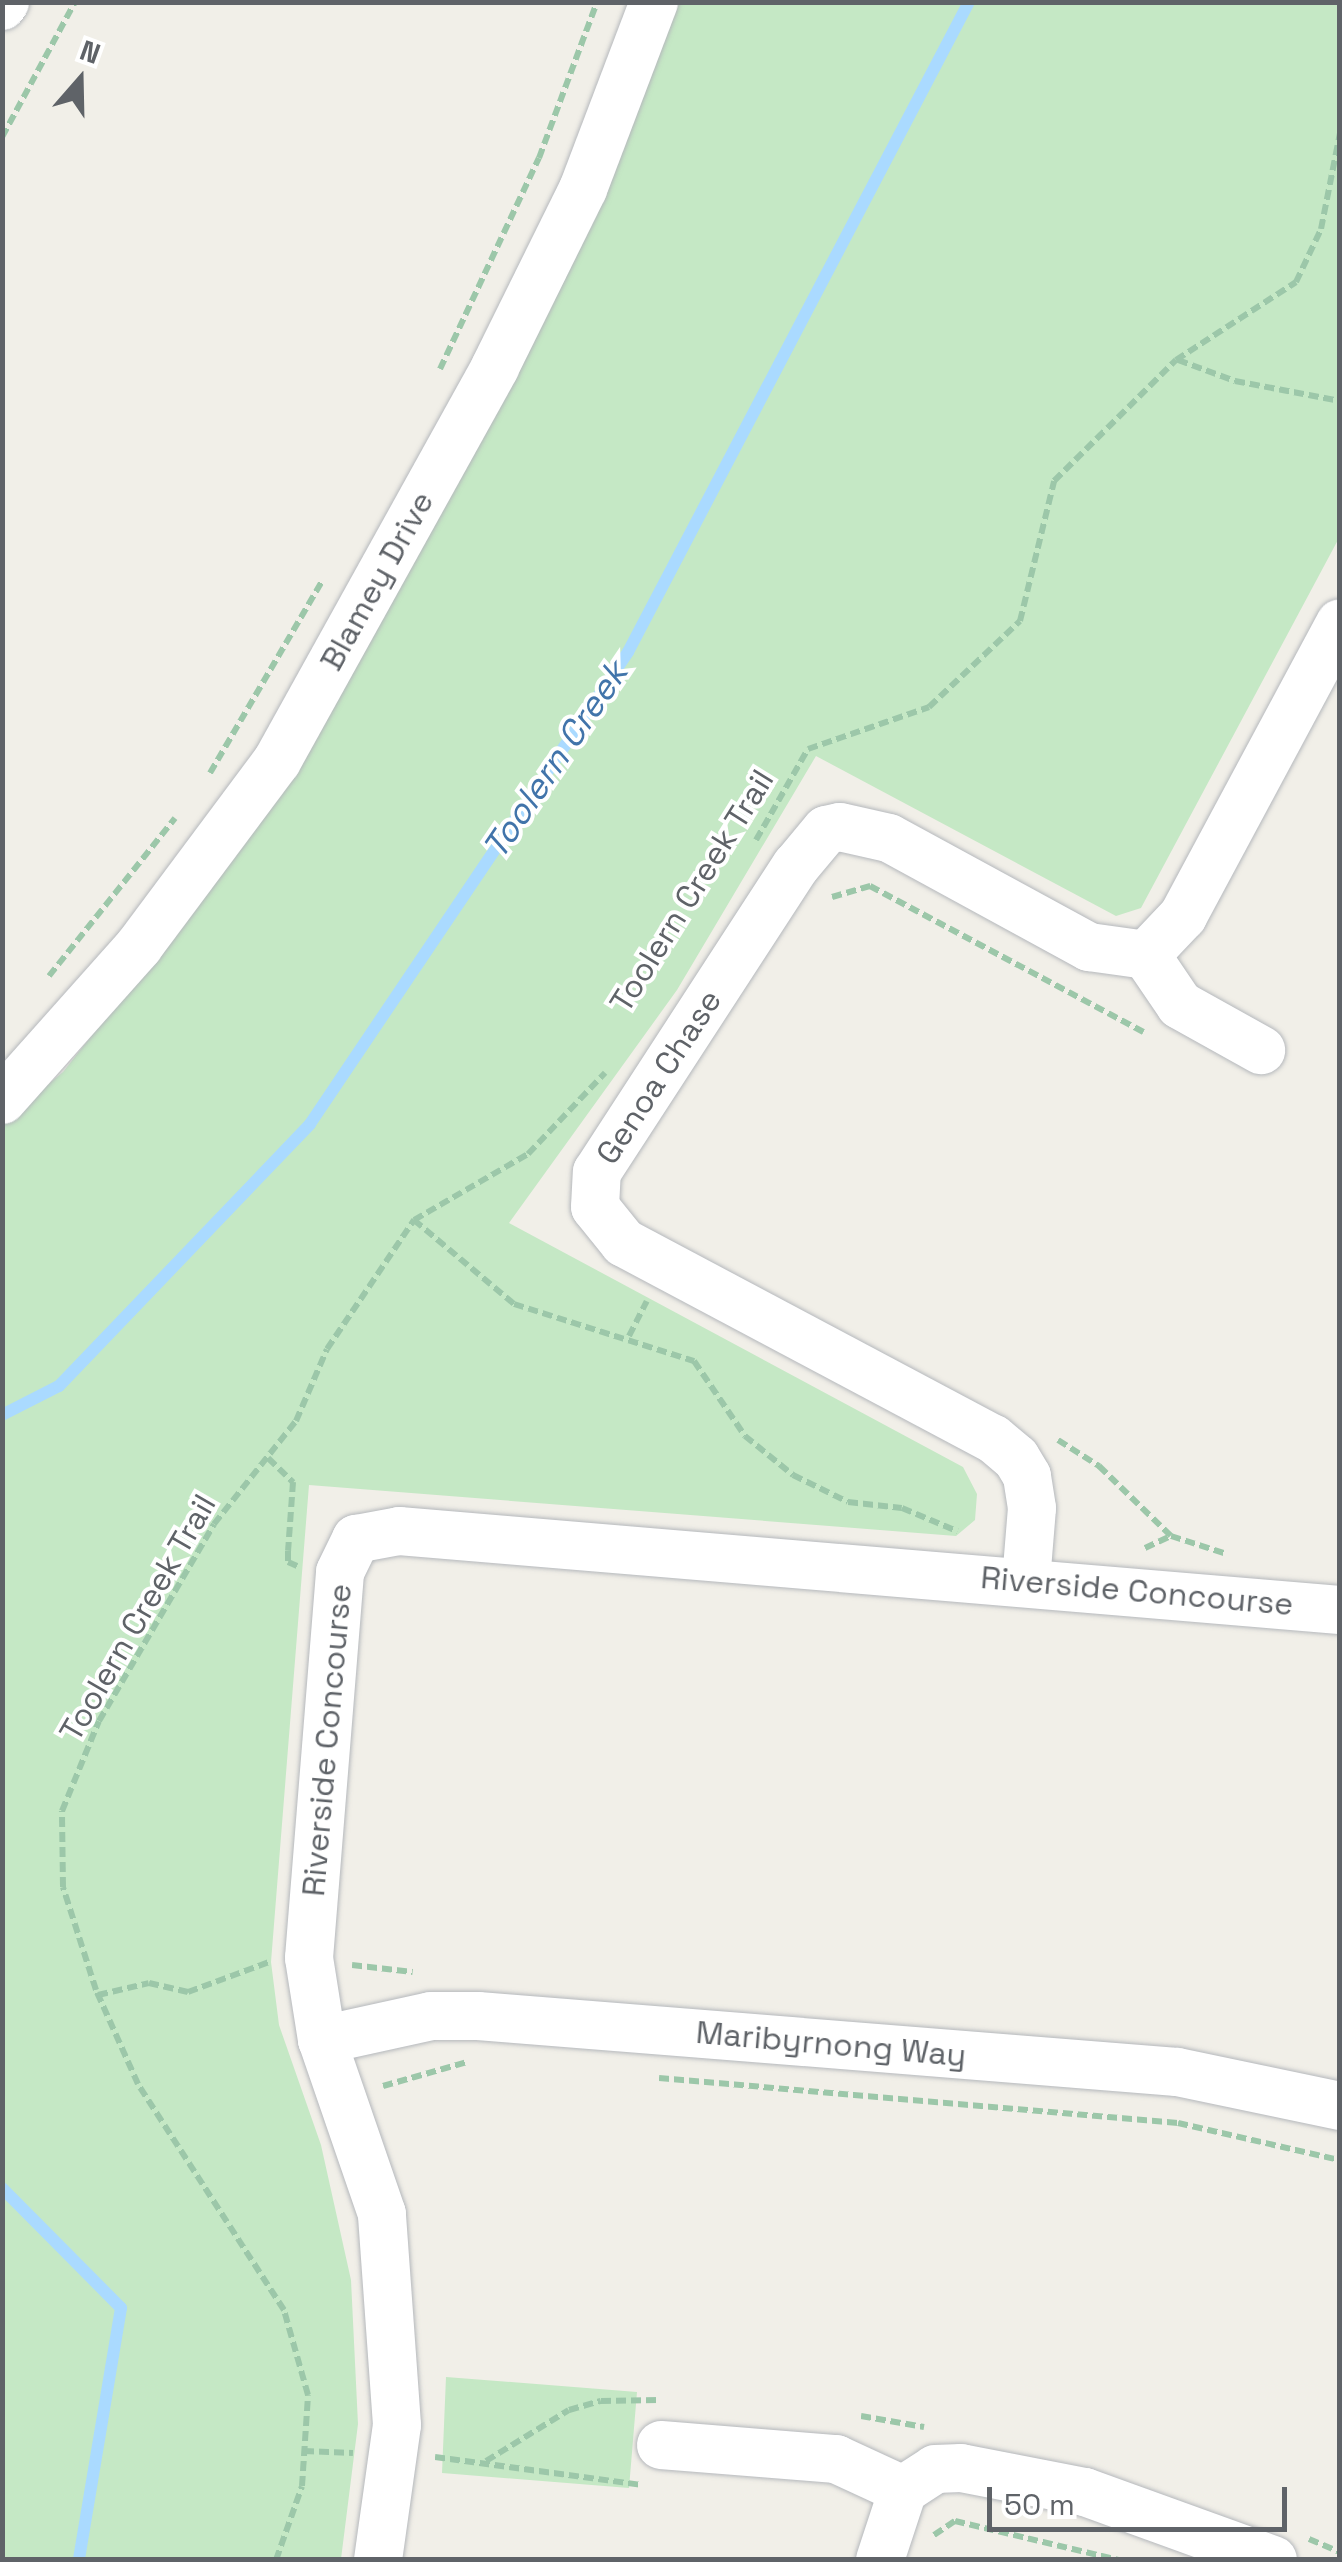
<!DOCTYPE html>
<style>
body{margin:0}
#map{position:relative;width:1342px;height:2562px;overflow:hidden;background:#f1efe8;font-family:"Space Grotesk",sans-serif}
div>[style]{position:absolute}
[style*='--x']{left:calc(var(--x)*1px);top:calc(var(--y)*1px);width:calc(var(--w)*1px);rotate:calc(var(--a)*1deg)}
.green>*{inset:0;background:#c5e8c5}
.stream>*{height:12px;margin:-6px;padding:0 6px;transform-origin:6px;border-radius:6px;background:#aadaff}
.path>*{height:6px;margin-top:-3px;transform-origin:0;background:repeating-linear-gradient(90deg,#9cc7a9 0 10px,transparent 0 15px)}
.roads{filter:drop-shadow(0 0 2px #b5b8bc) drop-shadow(0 0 2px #b5b8bc)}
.minor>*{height:48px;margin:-24px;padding:0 24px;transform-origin:24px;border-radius:24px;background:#fff}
span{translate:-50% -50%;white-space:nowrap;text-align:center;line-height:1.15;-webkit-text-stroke:8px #fff;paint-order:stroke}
.street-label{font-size:32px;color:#5f6368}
.water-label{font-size:35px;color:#4174aa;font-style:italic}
.frame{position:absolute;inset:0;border:5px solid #5f6368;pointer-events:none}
.north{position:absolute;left:30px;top:30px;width:100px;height:100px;-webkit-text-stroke:8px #fff;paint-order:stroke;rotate:20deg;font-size:28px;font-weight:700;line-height:40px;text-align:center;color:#5f6368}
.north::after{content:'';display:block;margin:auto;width:35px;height:45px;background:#5f6368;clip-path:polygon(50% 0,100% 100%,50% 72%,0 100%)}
.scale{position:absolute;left:987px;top:2487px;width:300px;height:45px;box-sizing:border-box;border:5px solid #5f6368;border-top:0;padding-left:12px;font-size:30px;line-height:35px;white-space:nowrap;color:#5f6368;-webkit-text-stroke:8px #fff;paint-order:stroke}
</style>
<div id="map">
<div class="green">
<div style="clip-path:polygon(679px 3px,1339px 3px,1339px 538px,1141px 908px,1116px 916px,816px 756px,677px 990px,509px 1223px,963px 1467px,977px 1494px,975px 1520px,956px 1536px,309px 1485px,271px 1962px,279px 2025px,321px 2145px,351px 2280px,358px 2424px,341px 2559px,3px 2560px,3px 1122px,63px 1072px,247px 838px,565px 278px)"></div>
<div style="clip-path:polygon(446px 2377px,637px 2392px,629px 2488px,442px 2473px)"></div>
</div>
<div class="stream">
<div style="--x:2;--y:1415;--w:64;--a:-27"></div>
<div style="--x:59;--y:1386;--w:363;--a:-46.2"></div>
<div style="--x:310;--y:1124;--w:569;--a:-56.03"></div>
<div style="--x:628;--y:652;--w:734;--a:-62.32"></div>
<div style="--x:2;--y:2188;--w:169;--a:45.2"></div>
<div style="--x:121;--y:2308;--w:255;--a:99.5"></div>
</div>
<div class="path">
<div style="--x:2;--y:137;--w:153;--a:-61.6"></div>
<div style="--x:1178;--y:360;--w:61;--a:20.2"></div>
<div style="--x:1235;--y:381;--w:107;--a:10.8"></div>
<div style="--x:440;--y:369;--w:233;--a:-64.9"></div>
<div style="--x:539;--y:158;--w:166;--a:-69.6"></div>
<div style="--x:210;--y:773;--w:222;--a:-59.7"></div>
<div style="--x:756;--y:840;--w:105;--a:-60.3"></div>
<div style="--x:808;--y:749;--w:128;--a:-19.1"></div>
<div style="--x:929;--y:707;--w:125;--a:-43.4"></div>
<div style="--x:1020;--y:621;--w:144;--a:-76.3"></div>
<div style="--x:1054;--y:481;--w:172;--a:-44.8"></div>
<div style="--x:1176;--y:360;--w:143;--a:-33"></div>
<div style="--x:1296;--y:282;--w:59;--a:-64.7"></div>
<div style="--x:1321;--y:229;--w:98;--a:-78.8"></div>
<div style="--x:832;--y:897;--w:40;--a:-16"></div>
<div style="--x:870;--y:886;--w:310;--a:28.1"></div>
<div style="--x:49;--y:976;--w:202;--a:-51.4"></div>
<div style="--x:414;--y:1220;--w:131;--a:40"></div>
<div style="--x:514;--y:1304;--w:189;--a:17.6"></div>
<div style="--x:694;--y:1361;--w:91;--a:55.8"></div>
<div style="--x:745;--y:1436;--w:62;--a:39.1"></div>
<div style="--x:793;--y:1475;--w:61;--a:26.1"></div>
<div style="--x:848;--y:1502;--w:54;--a:6.3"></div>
<div style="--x:902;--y:1508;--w:60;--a:22.7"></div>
<div style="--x:629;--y:1336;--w:39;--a:-63"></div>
<div style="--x:1058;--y:1440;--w:49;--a:32.4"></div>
<div style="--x:1099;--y:1466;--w:100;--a:44.2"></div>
<div style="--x:268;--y:1458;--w:35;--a:44"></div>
<div style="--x:293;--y:1482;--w:69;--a:94.1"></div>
<div style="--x:288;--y:1551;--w:11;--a:90"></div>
<div style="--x:288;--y:1562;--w:10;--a:24"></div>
<div style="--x:1145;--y:1548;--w:29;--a:-25"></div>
<div style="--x:1171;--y:1536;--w:59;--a:17.8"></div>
<div style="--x:352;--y:1965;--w:61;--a:6.5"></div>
<div style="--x:98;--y:1995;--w:52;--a:-13.2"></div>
<div style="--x:149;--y:1983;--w:40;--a:13"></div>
<div style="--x:188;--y:1992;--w:86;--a:-20.3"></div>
<div style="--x:659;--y:2078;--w:521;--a:4.96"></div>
<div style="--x:1178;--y:2123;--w:166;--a:12.9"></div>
<div style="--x:383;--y:2086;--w:87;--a:-15.9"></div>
<div style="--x:861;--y:2416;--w:64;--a:9.9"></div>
<div style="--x:304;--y:2451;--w:49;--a:2.3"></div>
<div style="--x:435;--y:2457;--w:208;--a:7.7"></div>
<div style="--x:486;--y:2461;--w:97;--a:-31.6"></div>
<div style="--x:569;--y:2410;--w:33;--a:-16"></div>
<div style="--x:601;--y:2401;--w:58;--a:-1"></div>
<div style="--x:934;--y:2535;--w:25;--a:-34"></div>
<div style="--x:955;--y:2521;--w:169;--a:13.4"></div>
<div style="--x:1309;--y:2539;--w:34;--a:23"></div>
<div style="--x:276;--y:2560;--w:78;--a:-70.6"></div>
<div style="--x:302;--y:2486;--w:91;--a:-86.2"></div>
<div style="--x:308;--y:2395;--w:88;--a:-105.8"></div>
<div style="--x:284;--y:2310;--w:269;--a:-122.9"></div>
<div style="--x:138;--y:2084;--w:103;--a:-114.1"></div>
<div style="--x:96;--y:1990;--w:108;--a:-107.8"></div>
<div style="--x:63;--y:1887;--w:76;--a:-90.8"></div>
<div style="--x:62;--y:1811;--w:97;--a:-67.7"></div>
<div style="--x:99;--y:1721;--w:228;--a:-59.7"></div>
<div style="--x:214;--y:1524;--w:132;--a:-51.5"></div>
<div style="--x:296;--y:1421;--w:78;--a:-66.7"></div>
<div style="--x:327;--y:1349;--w:156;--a:-56"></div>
<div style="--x:414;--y:1220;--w:132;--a:-30.1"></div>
<div style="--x:528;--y:1154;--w:112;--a:-46.5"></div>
</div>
<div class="roads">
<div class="minor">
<div style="--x:2;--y:6;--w:5;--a:-53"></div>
<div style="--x:1146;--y:955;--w:60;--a:55.8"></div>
<div style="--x:1180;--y:1005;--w:93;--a:29.1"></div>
<div style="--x:2;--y:1100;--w:206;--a:-48.3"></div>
<div style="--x:139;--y:946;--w:231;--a:-53.3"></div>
<div style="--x:277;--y:761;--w:450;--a:-61"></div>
<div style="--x:495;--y:367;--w:199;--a:-63.7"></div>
<div style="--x:583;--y:189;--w:200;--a:-69.2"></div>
<div style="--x:1026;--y:1581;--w:73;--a:-85.3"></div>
<div style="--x:1032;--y:1508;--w:32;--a:-99"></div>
<div style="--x:1027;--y:1476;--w:21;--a:-121"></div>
<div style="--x:1016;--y:1458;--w:30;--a:-140"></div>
<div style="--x:993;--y:1439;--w:418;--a:-152"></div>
<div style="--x:624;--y:1243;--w:46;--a:-128.9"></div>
<div style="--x:595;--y:1207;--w:35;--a:-87"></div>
<div style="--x:597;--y:1172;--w:365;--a:-57"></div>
<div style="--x:796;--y:866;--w:47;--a:-50.2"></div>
<div style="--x:826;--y:830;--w:14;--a:-12"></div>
<div style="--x:840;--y:827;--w:50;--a:12.7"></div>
<div style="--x:889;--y:838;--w:228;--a:28.6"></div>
<div style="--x:1089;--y:947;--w:58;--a:8"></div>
<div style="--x:1146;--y:955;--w:54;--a:-46.5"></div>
<div style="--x:1183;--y:916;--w:332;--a:-61.8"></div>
<div style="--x:322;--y:2040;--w:112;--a:-12.4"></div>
<div style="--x:431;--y:2016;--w:47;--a:0"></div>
<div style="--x:478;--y:2016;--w:701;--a:4.58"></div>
<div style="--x:1177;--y:2072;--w:167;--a:11.8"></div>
<div style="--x:661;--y:2445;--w:176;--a:4.6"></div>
<div style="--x:836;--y:2459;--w:74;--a:24.8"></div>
<div style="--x:378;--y:2560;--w:136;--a:-82"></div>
<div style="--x:397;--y:2425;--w:212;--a:-94.1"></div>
<div style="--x:382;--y:2214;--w:184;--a:-109"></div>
<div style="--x:322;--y:2040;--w:83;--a:-99"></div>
<div style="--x:309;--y:1958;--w:387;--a:-85.4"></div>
<div style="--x:340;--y:1572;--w:37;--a:-64"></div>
<div style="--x:356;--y:1539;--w:44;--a:-10.5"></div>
<div style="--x:399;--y:1531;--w:944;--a:4.8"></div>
<div style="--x:880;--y:2560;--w:74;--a:-71.8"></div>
<div style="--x:903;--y:2490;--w:38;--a:-33"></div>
<div style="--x:935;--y:2469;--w:26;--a:-2"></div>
<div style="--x:961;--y:2468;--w:126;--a:11"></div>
<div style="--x:1085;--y:2492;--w:200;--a:19.9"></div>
</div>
</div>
<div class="street-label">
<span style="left:377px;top:581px;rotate:-61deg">Blamey Drive</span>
<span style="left:692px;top:891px;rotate:-58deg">Toolern Creek Trail</span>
<span style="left:659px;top:1077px;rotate:-57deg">Genoa Chase</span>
<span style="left:1137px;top:1591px;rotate:5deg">Riverside Concourse</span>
<span style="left:138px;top:1618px;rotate:-60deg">Toolern Creek Trail</span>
<span style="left:327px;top:1740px;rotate:-85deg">Riverside Concourse</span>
<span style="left:831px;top:2044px;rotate:5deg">Maribyrnong Way</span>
</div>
<div class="water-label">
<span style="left:555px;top:760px;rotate:-56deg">Toolern Creek</span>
</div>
<div class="frame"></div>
<div class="north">N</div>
<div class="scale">50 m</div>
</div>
